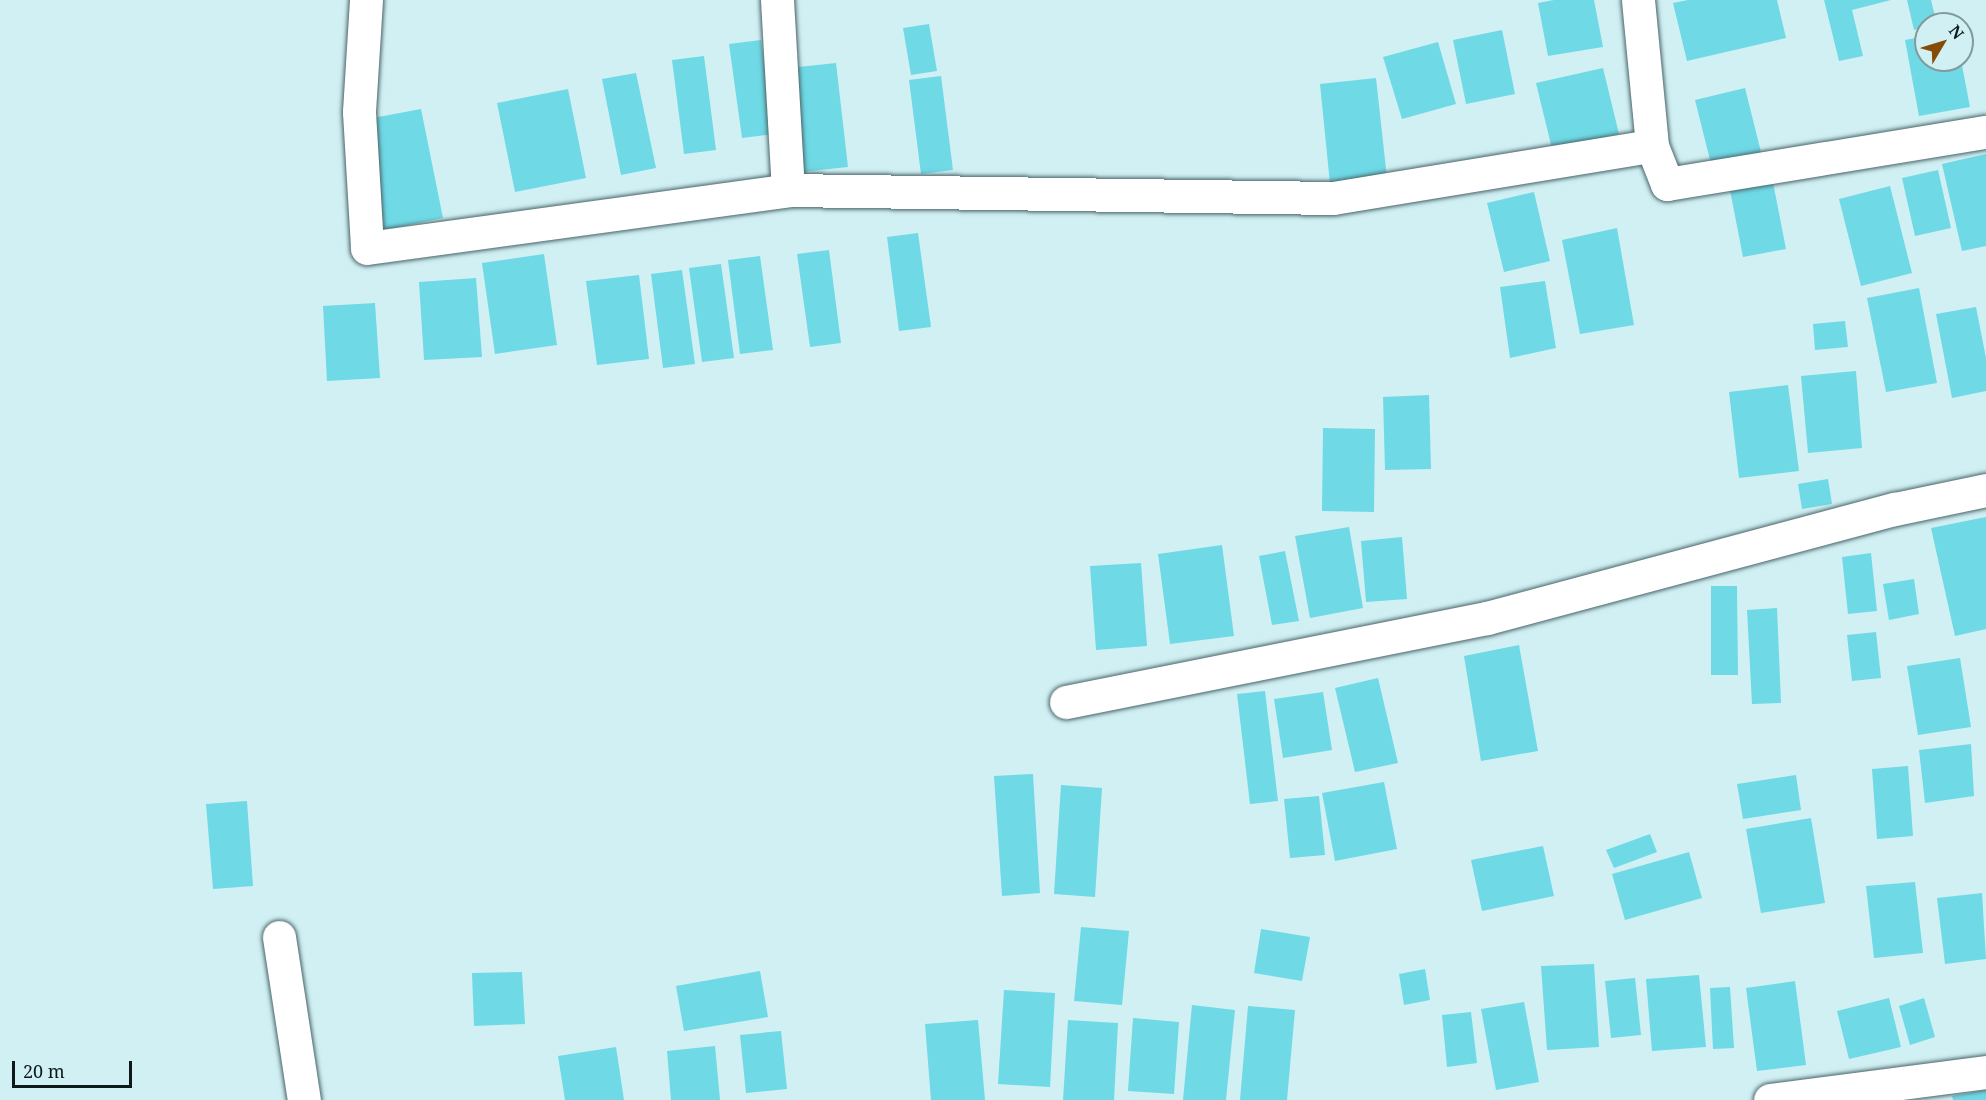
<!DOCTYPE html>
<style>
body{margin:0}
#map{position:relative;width:1986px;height:1100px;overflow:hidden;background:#d1f0f4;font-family:"Noto Serif",serif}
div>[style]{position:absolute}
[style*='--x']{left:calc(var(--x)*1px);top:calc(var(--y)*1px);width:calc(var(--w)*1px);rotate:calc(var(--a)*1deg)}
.building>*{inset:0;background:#6fd9e6}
.roads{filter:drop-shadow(0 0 2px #496569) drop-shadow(0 0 2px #496569)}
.minor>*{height:33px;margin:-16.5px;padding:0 16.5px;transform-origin:16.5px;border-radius:16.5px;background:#fff}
span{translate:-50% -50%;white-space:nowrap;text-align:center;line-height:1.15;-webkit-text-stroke:5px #d1f0f4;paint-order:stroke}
.north{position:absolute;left:1914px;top:12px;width:60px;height:60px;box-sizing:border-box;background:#d1f0f4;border:2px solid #839a9c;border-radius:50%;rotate:52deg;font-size:16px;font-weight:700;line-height:24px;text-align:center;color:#0d1819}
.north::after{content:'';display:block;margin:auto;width:21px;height:27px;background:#864b04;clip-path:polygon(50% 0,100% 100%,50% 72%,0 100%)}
.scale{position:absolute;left:12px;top:1061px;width:120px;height:27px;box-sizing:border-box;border:3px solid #0d1819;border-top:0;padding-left:8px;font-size:18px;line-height:21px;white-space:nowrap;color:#0d1819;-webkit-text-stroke:4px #d1f0f4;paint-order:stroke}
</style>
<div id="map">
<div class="building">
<div style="clip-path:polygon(1554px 0,1594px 0,1603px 47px,1548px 56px,1538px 3px)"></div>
<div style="clip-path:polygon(1688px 0,1777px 0,1786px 38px,1687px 61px,1673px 3px)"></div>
<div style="clip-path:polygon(1824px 0,1891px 0,1852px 10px,1863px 56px,1839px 61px)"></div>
<div style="clip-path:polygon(1907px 0,1931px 0,1937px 24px,1914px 30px)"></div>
<div style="clip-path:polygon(929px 24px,937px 71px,911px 75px,903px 28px)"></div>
<div style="clip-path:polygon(1502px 30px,1515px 94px,1466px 104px,1453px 40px)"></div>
<div style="clip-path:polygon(1926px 36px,1926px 60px,1961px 60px,1970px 107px,1919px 116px,1905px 40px)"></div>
<div style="clip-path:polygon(761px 40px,773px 134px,742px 138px,729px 44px)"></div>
<div style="clip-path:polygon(1438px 42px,1456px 104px,1402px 119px,1383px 57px)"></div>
<div style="clip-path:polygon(704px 56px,716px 150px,684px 154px,672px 60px)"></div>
<div style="clip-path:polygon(836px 63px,848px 167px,801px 172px,789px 68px)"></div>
<div style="clip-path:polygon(1603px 68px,1619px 134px,1552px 149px,1536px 83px)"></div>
<div style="clip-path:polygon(636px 73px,656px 168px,621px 175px,602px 79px)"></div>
<div style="clip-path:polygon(941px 76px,953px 170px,921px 174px,909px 80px)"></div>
<div style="clip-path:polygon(1376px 78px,1387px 178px,1330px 184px,1320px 84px)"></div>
<div style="clip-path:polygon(1745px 88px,1762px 156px,1712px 168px,1695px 100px)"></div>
<div style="clip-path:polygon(568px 89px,586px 178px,515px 192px,497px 103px)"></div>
<div style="clip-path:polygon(421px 109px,443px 218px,384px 230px,362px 120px)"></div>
<div style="clip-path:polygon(1986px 154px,1986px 246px,1962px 251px,1942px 164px)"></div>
<div style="clip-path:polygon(1938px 170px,1951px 228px,1915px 236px,1902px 178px)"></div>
<div style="clip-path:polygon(1771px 172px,1786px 249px,1743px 257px,1728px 180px)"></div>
<div style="clip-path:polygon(1890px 186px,1912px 273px,1861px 286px,1839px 199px)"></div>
<div style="clip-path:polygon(1534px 192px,1550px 261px,1504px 272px,1487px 203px)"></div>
<div style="clip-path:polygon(1617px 228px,1634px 325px,1580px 334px,1562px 240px)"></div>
<div style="clip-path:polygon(918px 233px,931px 327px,899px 331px,887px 237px)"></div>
<div style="clip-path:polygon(829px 250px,841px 343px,810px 347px,797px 254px)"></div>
<div style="clip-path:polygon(544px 254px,557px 345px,495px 354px,482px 263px)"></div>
<div style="clip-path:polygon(760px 256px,773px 350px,740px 354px,728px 260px)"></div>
<div style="clip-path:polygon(721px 264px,734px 358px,702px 362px,689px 268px)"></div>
<div style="clip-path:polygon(682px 270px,695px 364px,663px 368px,651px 274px)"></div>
<div style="clip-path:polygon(639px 275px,649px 359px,597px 365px,586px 281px)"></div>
<div style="clip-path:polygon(476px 278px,482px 357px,424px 360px,419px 282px)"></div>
<div style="clip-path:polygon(1545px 281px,1556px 348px,1510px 358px,1500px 287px)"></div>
<div style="clip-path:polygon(1919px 288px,1937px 383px,1886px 392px,1867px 298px)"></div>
<div style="clip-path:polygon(375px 303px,380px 378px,327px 381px,323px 306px)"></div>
<div style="clip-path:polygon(1976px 307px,1986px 358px,1986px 391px,1952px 398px,1936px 314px)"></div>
<div style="clip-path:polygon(1845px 321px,1848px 347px,1815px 350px,1813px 324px)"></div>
<div style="clip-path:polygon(1856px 371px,1862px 448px,1808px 453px,1801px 376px)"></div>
<div style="clip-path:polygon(1788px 385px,1799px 471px,1739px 478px,1729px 392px)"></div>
<div style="clip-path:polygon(1429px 395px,1431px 469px,1385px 470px,1383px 397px)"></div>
<div style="clip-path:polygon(1323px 428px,1375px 429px,1374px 512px,1322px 511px)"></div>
<div style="clip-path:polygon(1828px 479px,1832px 504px,1802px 509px,1798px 484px)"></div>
<div style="clip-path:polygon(1986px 517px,1986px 629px,1955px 636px,1931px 528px)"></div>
<div style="clip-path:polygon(1349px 527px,1363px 608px,1310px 618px,1295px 536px)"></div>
<div style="clip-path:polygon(1402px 537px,1407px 599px,1366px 602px,1361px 541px)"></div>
<div style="clip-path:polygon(1222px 545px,1234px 636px,1170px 644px,1158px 554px)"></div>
<div style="clip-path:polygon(1285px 551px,1299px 621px,1272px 625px,1259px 556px)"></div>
<div style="clip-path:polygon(1871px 553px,1877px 611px,1848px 614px,1842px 557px)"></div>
<div style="clip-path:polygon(1141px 563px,1147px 646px,1096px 650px,1090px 566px)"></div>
<div style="clip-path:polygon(1914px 579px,1919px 614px,1889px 620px,1883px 584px)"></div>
<div style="clip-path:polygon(1711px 586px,1737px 586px,1738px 675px,1711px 675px)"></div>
<div style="clip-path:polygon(1777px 608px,1781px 703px,1752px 704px,1747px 610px)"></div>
<div style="clip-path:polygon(1876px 632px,1881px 678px,1852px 681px,1847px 635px)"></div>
<div style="clip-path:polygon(1519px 645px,1538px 751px,1481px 761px,1464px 656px)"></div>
<div style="clip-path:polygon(1960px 658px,1971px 727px,1918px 735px,1907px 666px)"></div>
<div style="clip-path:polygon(1378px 678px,1398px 763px,1355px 772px,1335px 688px)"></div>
<div style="clip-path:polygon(1265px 691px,1278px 801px,1250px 804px,1237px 694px)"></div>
<div style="clip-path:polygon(1323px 692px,1332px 750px,1283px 758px,1274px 699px)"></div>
<div style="clip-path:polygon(1971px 744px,1974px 796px,1925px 803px,1919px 750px)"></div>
<div style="clip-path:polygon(1908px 766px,1913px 836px,1877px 839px,1872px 769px)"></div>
<div style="clip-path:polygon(1033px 774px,1040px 893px,1002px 896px,994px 776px)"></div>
<div style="clip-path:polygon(1796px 775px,1801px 810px,1743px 819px,1737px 784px)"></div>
<div style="clip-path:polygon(1384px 782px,1397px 849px,1335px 861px,1322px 793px)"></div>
<div style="clip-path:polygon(1061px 785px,1102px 788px,1095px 897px,1054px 894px)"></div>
<div style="clip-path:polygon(1319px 796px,1325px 855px,1290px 858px,1284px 799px)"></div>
<div style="clip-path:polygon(247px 801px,253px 886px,213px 889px,206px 804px)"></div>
<div style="clip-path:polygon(1811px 818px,1825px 903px,1761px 913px,1746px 829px)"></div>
<div style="clip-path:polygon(1650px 834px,1657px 852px,1614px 868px,1606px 850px)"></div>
<div style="clip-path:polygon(1543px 846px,1554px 896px,1482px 911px,1471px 860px)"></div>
<div style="clip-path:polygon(1689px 852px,1702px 898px,1625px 920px,1612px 874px)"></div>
<div style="clip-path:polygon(1915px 882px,1923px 953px,1874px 958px,1866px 886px)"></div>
<div style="clip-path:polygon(1982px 893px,1986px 959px,1945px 964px,1937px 898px)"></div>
<div style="clip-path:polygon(1081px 927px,1129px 931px,1122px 1005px,1074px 1001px)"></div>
<div style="clip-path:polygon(1261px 929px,1310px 937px,1302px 981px,1254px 973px)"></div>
<div style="clip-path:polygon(1594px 964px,1599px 1047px,1547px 1050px,1541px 966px)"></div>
<div style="clip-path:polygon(1425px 969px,1430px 1000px,1404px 1005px,1399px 974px)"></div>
<div style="clip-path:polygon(760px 971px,768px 1017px,684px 1031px,676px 986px)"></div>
<div style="clip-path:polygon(522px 972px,525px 1024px,474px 1026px,472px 973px)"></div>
<div style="clip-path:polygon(1699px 975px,1706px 1047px,1652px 1051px,1646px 979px)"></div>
<div style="clip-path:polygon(1635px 978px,1641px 1035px,1611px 1038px,1605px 981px)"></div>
<div style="clip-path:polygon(1795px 981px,1806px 1065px,1757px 1071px,1746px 988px)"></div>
<div style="clip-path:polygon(1730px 987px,1734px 1048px,1713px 1049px,1710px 988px)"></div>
<div style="clip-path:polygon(1004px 990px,1055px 993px,1050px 1087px,998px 1084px)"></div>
<div style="clip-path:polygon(1889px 998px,1901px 1047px,1849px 1059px,1837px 1011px)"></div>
<div style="clip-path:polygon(1924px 998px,1935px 1037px,1910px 1045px,1899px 1006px)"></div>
<div style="clip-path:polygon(1524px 1002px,1539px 1082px,1496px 1090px,1481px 1009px)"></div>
<div style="clip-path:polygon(1192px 1005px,1235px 1010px,1226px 1100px,1183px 1100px)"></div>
<div style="clip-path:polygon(1248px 1006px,1295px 1010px,1287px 1100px,1240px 1100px)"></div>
<div style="clip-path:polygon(1471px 1012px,1477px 1063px,1447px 1067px,1442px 1015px)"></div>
<div style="clip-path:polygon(1133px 1018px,1179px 1022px,1174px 1094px,1128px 1091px)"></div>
<div style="clip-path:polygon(978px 1020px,985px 1100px,931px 1100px,925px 1024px)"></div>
<div style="clip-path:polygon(1068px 1020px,1118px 1023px,1114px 1100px,1063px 1100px)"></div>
<div style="clip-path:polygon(781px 1031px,787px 1089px,746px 1093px,740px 1035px)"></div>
<div style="clip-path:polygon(715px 1046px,720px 1100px,671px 1100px,667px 1051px)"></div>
<div style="clip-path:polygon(616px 1047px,624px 1100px,565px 1100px,558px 1056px)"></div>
<div style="clip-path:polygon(1986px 1090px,1986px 1100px,1953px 1100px,1952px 1096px)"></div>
</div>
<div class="roads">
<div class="minor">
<div style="--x:366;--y:0;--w:112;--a:93.6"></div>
<div style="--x:359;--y:112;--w:136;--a:86.6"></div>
<div style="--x:367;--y:248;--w:425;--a:-7.8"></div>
<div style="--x:788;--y:190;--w:545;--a:0.84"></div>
<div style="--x:1333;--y:198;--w:323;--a:-9.3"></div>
<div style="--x:1652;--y:146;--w:41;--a:68.5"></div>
<div style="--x:1667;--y:184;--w:323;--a:-9.3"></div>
<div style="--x:777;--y:0;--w:190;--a:86.7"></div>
<div style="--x:1638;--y:0;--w:147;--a:84.5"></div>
<div style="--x:1066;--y:702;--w:429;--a:-11.3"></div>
<div style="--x:1487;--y:618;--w:422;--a:-15"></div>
<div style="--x:1895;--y:509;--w:93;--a:-11.8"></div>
<div style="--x:279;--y:937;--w:165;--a:81.3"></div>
<div style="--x:1770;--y:1100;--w:218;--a:-7.4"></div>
</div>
</div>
<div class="north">N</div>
<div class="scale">20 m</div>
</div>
